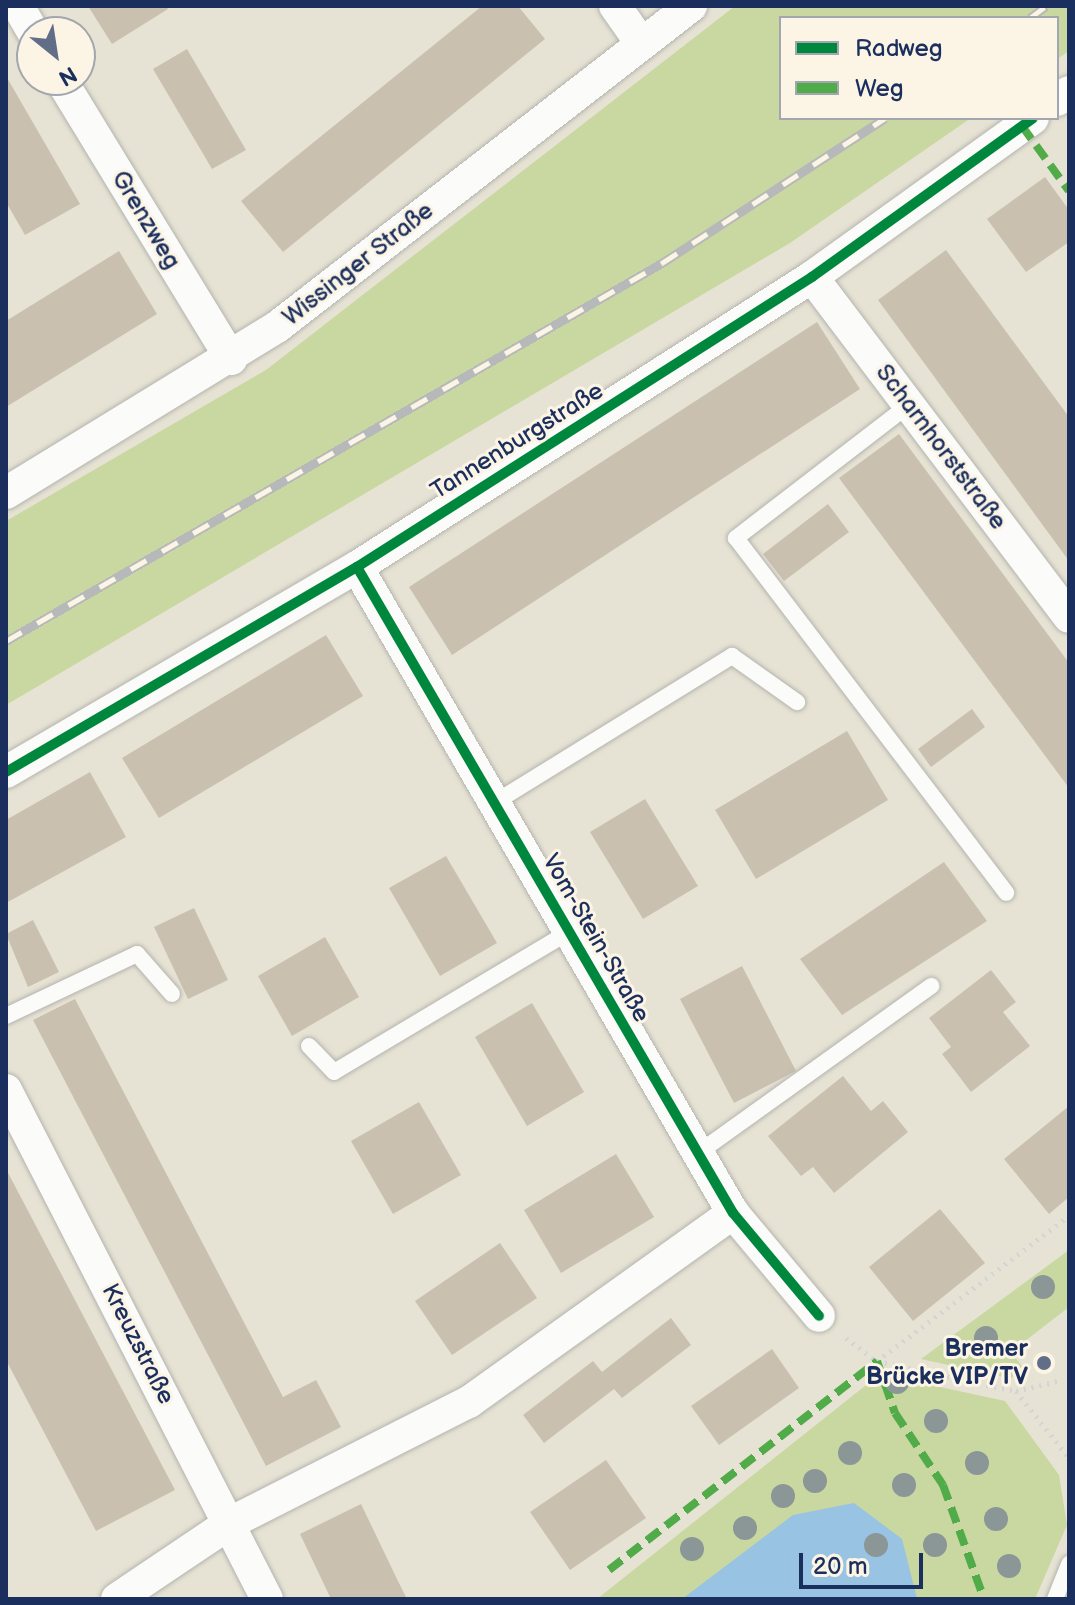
<!DOCTYPE html>
<meta charset="utf-8">
<style>
body{margin:0}
#map{position:relative;width:1075px;height:1605px;overflow:hidden;background:#e7e3d4;font-family:"Balsamiq Sans",sans-serif}
div>[style]{position:absolute}
[style*='--x']{left:calc(var(--x)*1px);top:calc(var(--y)*1px);width:calc(var(--w)*1px);rotate:calc(var(--a)*1deg)}
.green>*{inset:0;background:#c9d7a0}
.water>*{inset:0;background:#98c3e3}
.building>*{inset:0;background:#c9c0b0}
.path>*{height:5px;margin-top:-2.5px;transform-origin:0;background:repeating-linear-gradient(90deg,#d3d4d3 0 2px,transparent 0 8px)}
.roads{filter:drop-shadow(0 0 2px #b4b4af) drop-shadow(0 0 2px #b4b4af)}
.service>*{height:16px;margin:-8px;padding:0 8px;transform-origin:8px;border-radius:8px;background:#fbfbf9}
.minor>*{height:32px;margin:-16px;padding:0 16px;transform-origin:16px;border-radius:16px;background:#fbfbf9}
.rail>*{height:9px;margin-top:-4.5px;transform-origin:0;background:repeating-linear-gradient(90deg,#fcf5e5 0 18px,#b6b8ba 0 36px);box-sizing:border-box;border-block:2px solid #b6b8ba}
.quiet>*{height:8px;margin-top:-4px;transform-origin:0;background:repeating-linear-gradient(90deg,#52ab49 0 16px,transparent 0 24px)}
.cycleway>*{height:10px;margin:-5px;padding:0 5px;transform-origin:5px;border-radius:5px;background:#00873e}
.trees>*{width:24px;height:24px;margin:-12px;border-radius:50%;background:#8b9696}
.dots>*{width:22px;height:22px;translate:-50% -50%;box-sizing:border-box;border:4px solid #fcf5e5;border-radius:50%}
span{translate:-50% -50%;white-space:nowrap;text-align:center;line-height:1.15;-webkit-text-stroke:6px #fcf5e5;paint-order:stroke}
.street-label{font-size:24px;color:#1b2f5e}
.poi-label{font-size:24px;color:#1b2f5e;font-weight:700}
.right{translate:-100% -50%;text-align:right}
.frame{position:absolute;inset:0;border:8px solid #1b2f5e;pointer-events:none}
.legend{position:absolute;left:779px;top:16px;width:280px;height:104px;box-sizing:border-box;background:#fcf5e5;border:2px solid #a2a6af;margin:0;padding:10px 14px;list-style:none;font-size:24px;color:#1b2f5e}
.legend li{display:flex;align-items:center;gap:16px;height:40px}
.legend b{width:40px;border:2px solid #a2a6af}
.north{position:absolute;left:16px;top:16px;width:80px;height:80px;box-sizing:border-box;background:#fcf5e5;border:2px solid #a2a6af;border-radius:50%;rotate:150deg;font-size:22px;font-weight:700;line-height:32px;text-align:center;color:#1b2f5e}
.north::after{content:'';display:block;margin:auto;width:28px;height:36px;background:#626e87;clip-path:polygon(50% 0,100% 100%,50% 72%,0 100%)}
.scale{position:absolute;left:799px;top:1553px;width:124px;height:36px;box-sizing:border-box;border:4px solid #1b2f5e;border-top:0;padding-left:10px;font-size:24px;line-height:28px;white-space:nowrap;color:#1b2f5e;-webkit-text-stroke:6px #fcf5e5;paint-order:stroke}
</style>
<div id="map">
<div class="green">
<div style="clip-path:polygon(735px 6px,1069px 6px,1069px 51px,1057px 59px,1057px 18px,781px 18px,781px 118px,971px 118px,790px 243px,6px 705px,6px 521px,266px 370px)"></div>
<div style="clip-path:polygon(1069px 1250px,1069px 1307px,1011px 1352px,1028px 1374px,1008px 1378px,921px 1359px)"></div>
<div style="clip-path:polygon(880px 1374px,1005px 1401px,1059px 1475px,1067px 1525px,1035px 1599px,597px 1599px)"></div>
</div>
<div class="water">
<div style="clip-path:polygon(854px 1503px,902px 1539px,917px 1599px,682px 1599px,793px 1515px)"></div>
</div>
<div class="building">
<div style="clip-path:polygon(88px 6px,166px 6px,168px 9px,112px 44px)"></div>
<div style="clip-path:polygon(482px 6px,518px 6px,545px 39px,283px 252px,241px 201px)"></div>
<div style="clip-path:polygon(187px 49px,246px 150px,212px 169px,153px 69px)"></div>
<div style="clip-path:polygon(6px 76px,80px 204px,25px 235px,6px 202px)"></div>
<div style="clip-path:polygon(1045px 177px,1069px 210px,1069px 242px,1026px 272px,987px 219px)"></div>
<div style="clip-path:polygon(946px 250px,1069px 417px,1069px 561px,878px 300px)"></div>
<div style="clip-path:polygon(119px 251px,157px 314px,6px 407px,6px 321px)"></div>
<div style="clip-path:polygon(817px 322px,860px 389px,452px 655px,409px 587px)"></div>
<div style="clip-path:polygon(899px 434px,1069px 663px,1069px 788px,839px 478px)"></div>
<div style="clip-path:polygon(828px 504px,849px 532px,784px 581px,763px 554px)"></div>
<div style="clip-path:polygon(326px 635px,363px 696px,159px 818px,122px 758px)"></div>
<div style="clip-path:polygon(972px 709px,985px 727px,931px 767px,918px 749px)"></div>
<div style="clip-path:polygon(847px 731px,888px 800px,756px 879px,715px 810px)"></div>
<div style="clip-path:polygon(90px 772px,126px 837px,6px 903px,6px 820px)"></div>
<div style="clip-path:polygon(645px 799px,698px 886px,643px 919px,590px 832px)"></div>
<div style="clip-path:polygon(446px 856px,497px 943px,440px 976px,389px 888px)"></div>
<div style="clip-path:polygon(944px 862px,987px 921px,842px 1015px,800px 959px)"></div>
<div style="clip-path:polygon(194px 908px,228px 980px,188px 999px,154px 927px)"></div>
<div style="clip-path:polygon(33px 920px,59px 972px,28px 987px,6px 934px)"></div>
<div style="clip-path:polygon(325px 937px,359px 997px,292px 1036px,258px 976px)"></div>
<div style="clip-path:polygon(742px 966px,796px 1071px,734px 1103px,680px 999px)"></div>
<div style="clip-path:polygon(991px 970px,1016px 1002px,1003px 1012px,1030px 1046px,971px 1092px,942px 1054px,951px 1047px,929px 1018px)"></div>
<div style="clip-path:polygon(75px 999px,283px 1397px,316px 1380px,341px 1427px,266px 1466px,33px 1020px)"></div>
<div style="clip-path:polygon(532px 1003px,584px 1092px,527px 1126px,475px 1037px)"></div>
<div style="clip-path:polygon(843px 1076px,871px 1111px,883px 1101px,908px 1132px,834px 1193px,813px 1167px,801px 1176px,768px 1136px)"></div>
<div style="clip-path:polygon(419px 1102px,461px 1175px,393px 1214px,351px 1141px)"></div>
<div style="clip-path:polygon(1069px 1106px,1069px 1197px,1049px 1214px,1004px 1159px)"></div>
<div style="clip-path:polygon(616px 1154px,654px 1217px,561px 1273px,524px 1210px)"></div>
<div style="clip-path:polygon(6px 1169px,175px 1490px,96px 1531px,6px 1360px)"></div>
<div style="clip-path:polygon(940px 1209px,985px 1263px,913px 1321px,869px 1267px)"></div>
<div style="clip-path:polygon(500px 1243px,537px 1298px,452px 1355px,415px 1301px)"></div>
<div style="clip-path:polygon(671px 1318px,691px 1345px,622px 1398px,614px 1389px,544px 1443px,523px 1415px,593px 1361px,602px 1372px)"></div>
<div style="clip-path:polygon(772px 1349px,799px 1388px,719px 1445px,691px 1406px)"></div>
<div style="clip-path:polygon(606px 1460px,646px 1518px,570px 1570px,530px 1512px)"></div>
<div style="clip-path:polygon(361px 1504px,397px 1579px,407px 1599px,331px 1599px,300px 1534px)"></div>
</div>
<div class="path">
<div style="--x:846;--y:1338;--w:39;--a:37"></div>
<div style="--x:877;--y:1361;--w:142;--a:12.2"></div>
<div style="--x:1016;--y:1391;--w:85;--a:51.7"></div>
<div style="--x:877;--y:1361;--w:241;--a:-37.1"></div>
<div style="--x:1016;--y:1391;--w:43;--a:-13.4"></div>
</div>
<div class="roads">
<div class="service">
<div style="--x:910;--y:404;--w:220;--a:142.4"></div>
<div style="--x:736;--y:538;--w:446;--a:52.7"></div>
<div style="--x:494;--y:803;--w:280;--a:-31.7"></div>
<div style="--x:732;--y:656;--w:80;--a:35.3"></div>
<div style="--x:6;--y:1016;--w:145;--a:-25.3"></div>
<div style="--x:137;--y:954;--w:53;--a:48.8"></div>
<div style="--x:309;--y:1046;--w:36;--a:46"></div>
<div style="--x:334;--y:1072;--w:274;--a:-30.8"></div>
<div style="--x:698;--y:1153;--w:287;--a:-35.6"></div>
<div style="--x:1055;--y:1599;--w:38;--a:-68"></div>
</div>
<div class="minor">
<div style="--x:18;--y:6;--w:30;--a:60"></div>
<div style="--x:615;--y:6;--w:45;--a:54.9"></div>
<div style="--x:61;--y:80;--w:327;--a:58.6"></div>
<div style="--x:1057;--y:100;--w:14;--a:-34"></div>
<div style="--x:812;--y:277;--w:426;--a:52.9"></div>
<div style="--x:6;--y:493;--w:318;--a:-31.5"></div>
<div style="--x:277;--y:327;--w:524;--a:-37.79"></div>
<div style="--x:357;--y:567;--w:747;--a:59.8"></div>
<div style="--x:733;--y:1213;--w:134;--a:50.1"></div>
<div style="--x:6;--y:772;--w:406;--a:-30.3"></div>
<div style="--x:357;--y:567;--w:540;--a:-32.51"></div>
<div style="--x:812;--y:277;--w:272;--a:-35.7"></div>
<div style="--x:6;--y:1090;--w:572;--a:62.85"></div>
<div style="--x:117;--y:1599;--w:136;--a:-33.9"></div>
<div style="--x:230;--y:1523;--w:268;--a:-26.9"></div>
<div style="--x:469;--y:1402;--w:325;--a:-35.6"></div>
</div>
</div>
<div class="rail">
<div style="--x:1030;--y:18;--w:20;--a:-37"></div>
<div style="--x:6;--y:641;--w:757;--a:-29.95"></div>
<div style="--x:662;--y:263;--w:266;--a:-33"></div>
</div>
<div class="quiet">
<div style="--x:1022;--y:126;--w:80;--a:54.1"></div>
<div style="--x:609;--y:1570;--w:340;--a:-37.9"></div>
<div style="--x:877;--y:1361;--w:55;--a:70.9"></div>
<div style="--x:895;--y:1413;--w:87;--a:56.3"></div>
<div style="--x:943;--y:1485;--w:121;--a:70.2"></div>
</div>
<div class="cycleway">
<div style="--x:357;--y:567;--w:747;--a:59.8"></div>
<div style="--x:733;--y:1213;--w:134;--a:50.1"></div>
<div style="--x:6;--y:772;--w:406;--a:-30.3"></div>
<div style="--x:357;--y:567;--w:540;--a:-32.51"></div>
<div style="--x:812;--y:277;--w:272;--a:-35.7"></div>
</div>
<div class="trees">
<div style="left:1043px;top:1287px"></div>
<div style="left:986px;top:1338px"></div>
<div style="left:897px;top:1382px"></div>
<div style="left:936px;top:1421px"></div>
<div style="left:850px;top:1453px"></div>
<div style="left:977px;top:1463px"></div>
<div style="left:815px;top:1481px"></div>
<div style="left:904px;top:1485px"></div>
<div style="left:783px;top:1496px"></div>
<div style="left:996px;top:1519px"></div>
<div style="left:745px;top:1528px"></div>
<div style="left:876px;top:1545px"></div>
<div style="left:935px;top:1545px"></div>
<div style="left:692px;top:1549px"></div>
<div style="left:1009px;top:1566px"></div>
</div>
<div class="dots">
<div style="left:1044px;top:1363px;background:#626e87"></div>
</div>
<div class="street-label">
<span style="left:146px;top:220px;rotate:59deg">Grenzweg</span>
<span style="left:358px;top:264px;rotate:-38deg">Wissinger Straße</span>
<span style="left:517px;top:441px;rotate:-32deg">Tannenburgstraße</span>
<span style="left:941px;top:447px;rotate:53deg">Scharnhorststraße</span>
<span style="left:596px;top:938px;rotate:60deg">Vom-Stein-Straße</span>
<span style="left:138px;top:1344px;rotate:63deg">Kreuzstraße</span>
</div>
<div class="poi-label">
<span class="right" style="left:1028px;top:1363px">Bremer<br>Brücke VIP/TV</span>
</div>
<div class="frame"></div>
<ul class="legend">
<li><b style="height:10px;background:#00873e"></b>Radweg</li>
<li><b style="height:10px;background:#52ab49"></b>Weg</li>
</ul>
<div class="north">N</div>
<div class="scale">20 m</div>
</div>
